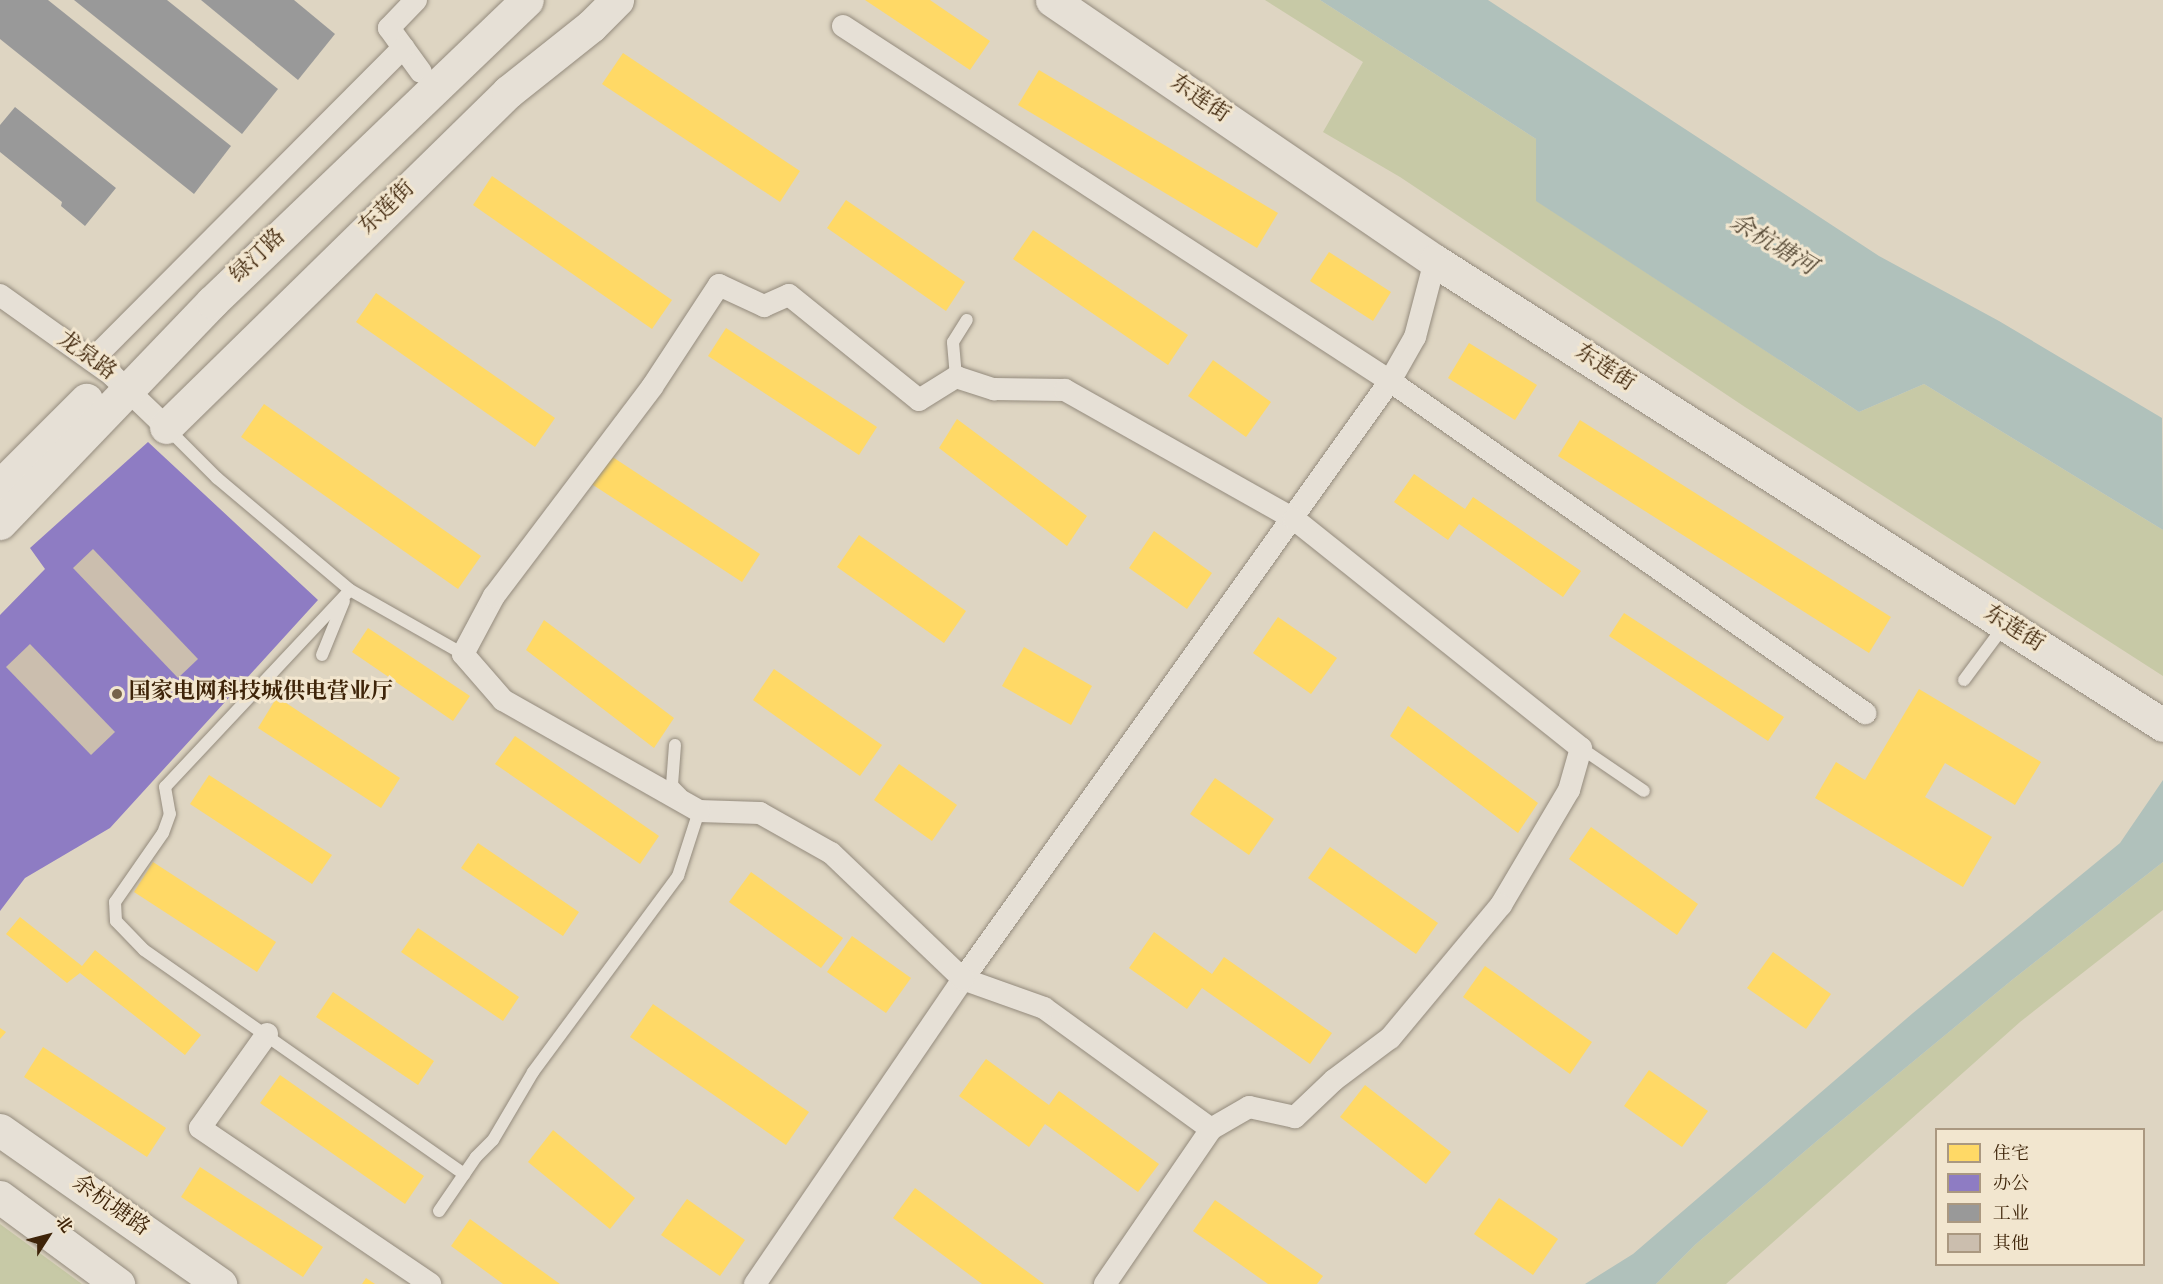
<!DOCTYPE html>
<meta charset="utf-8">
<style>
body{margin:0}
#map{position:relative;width:2163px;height:1284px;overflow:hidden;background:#ded5c2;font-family:"Sorts Mill Goudy","Noto Serif SC",serif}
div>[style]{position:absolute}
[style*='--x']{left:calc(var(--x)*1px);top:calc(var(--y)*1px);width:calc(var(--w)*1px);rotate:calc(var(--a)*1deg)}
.green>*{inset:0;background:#c7c9a6}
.water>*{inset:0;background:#b0c1bb}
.homes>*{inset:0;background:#ffd966}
.offices>*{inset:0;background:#8e7cc3}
.industry>*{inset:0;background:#999}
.building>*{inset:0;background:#cbbeae}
.roads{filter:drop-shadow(0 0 2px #948b7d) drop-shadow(0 0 2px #948b7d)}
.lane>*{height:12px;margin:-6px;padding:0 6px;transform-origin:6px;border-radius:6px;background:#e6e0d6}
.street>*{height:22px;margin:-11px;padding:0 11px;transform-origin:11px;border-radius:11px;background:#e6e0d6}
.secondary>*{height:33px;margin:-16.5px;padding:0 16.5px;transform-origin:16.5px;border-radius:16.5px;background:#e6e0d6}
.dots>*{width:16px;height:16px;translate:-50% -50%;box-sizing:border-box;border:3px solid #f2e6cf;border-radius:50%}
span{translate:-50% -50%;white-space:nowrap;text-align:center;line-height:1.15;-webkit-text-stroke:6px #f2e6cf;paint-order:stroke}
.street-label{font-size:22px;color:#3e2409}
.poi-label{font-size:22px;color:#3e2409;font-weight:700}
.left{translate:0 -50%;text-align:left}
.water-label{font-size:24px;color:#564935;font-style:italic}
.legend{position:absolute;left:1935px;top:1128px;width:210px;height:138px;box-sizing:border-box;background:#f2e6cf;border:2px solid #aa9880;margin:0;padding:8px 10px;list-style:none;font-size:18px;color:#3e2409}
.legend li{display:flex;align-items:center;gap:12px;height:30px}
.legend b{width:30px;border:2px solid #aa9880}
.north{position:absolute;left:18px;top:1206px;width:60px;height:60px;-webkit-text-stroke:4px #f2e6cf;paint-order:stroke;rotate:54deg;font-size:16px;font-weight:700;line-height:24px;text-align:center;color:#3e2409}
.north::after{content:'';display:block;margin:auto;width:21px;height:27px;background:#3e2409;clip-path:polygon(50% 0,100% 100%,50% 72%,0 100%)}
</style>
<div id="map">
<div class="green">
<div style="clip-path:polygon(1265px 0,1320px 0,1536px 139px,1537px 201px,1859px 412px,1924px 384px,2163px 530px,2163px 676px,1745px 407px,1400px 177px,1323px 132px,1363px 62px)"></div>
<div style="clip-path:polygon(2163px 862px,2163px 910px,2020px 1022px,1726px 1284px,1656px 1284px,1696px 1244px,1818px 1140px,2012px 980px)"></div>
<div style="clip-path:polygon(0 1224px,82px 1284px,0 1284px)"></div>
</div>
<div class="water">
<div style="clip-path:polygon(1320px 0,1488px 0,1879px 256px,1999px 321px,2162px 418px,2163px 530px,1924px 384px,1859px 412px,1536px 201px,1536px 139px)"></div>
<div style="clip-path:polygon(2163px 780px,2163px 862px,2012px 980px,1818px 1140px,1696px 1244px,1656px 1284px,1585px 1284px,1633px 1254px,1913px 1013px,2120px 843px)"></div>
</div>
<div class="homes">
<div style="clip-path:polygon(865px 0,930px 0,990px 41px,970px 70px)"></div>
<div style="clip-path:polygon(623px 53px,800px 171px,780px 202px,602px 84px)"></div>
<div style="clip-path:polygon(1039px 70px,1278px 213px,1257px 248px,1018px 105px)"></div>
<div style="clip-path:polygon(492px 176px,672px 300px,652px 329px,473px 205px)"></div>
<div style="clip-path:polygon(846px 200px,965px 282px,946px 311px,827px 228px)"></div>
<div style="clip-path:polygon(1033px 230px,1188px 335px,1168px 365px,1013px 259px)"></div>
<div style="clip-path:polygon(1329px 252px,1391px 292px,1373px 321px,1310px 281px)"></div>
<div style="clip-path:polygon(376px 293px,555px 418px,535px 447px,356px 322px)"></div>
<div style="clip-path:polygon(726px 328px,877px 427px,859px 455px,708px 356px)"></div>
<div style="clip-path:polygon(1469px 343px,1537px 385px,1515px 420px,1448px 378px)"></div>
<div style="clip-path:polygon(1213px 360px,1271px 402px,1246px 437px,1188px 396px)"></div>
<div style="clip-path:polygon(264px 404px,481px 556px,458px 589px,241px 437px)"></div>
<div style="clip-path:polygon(957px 419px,1087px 516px,1067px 546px,939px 448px)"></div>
<div style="clip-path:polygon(1580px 420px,1891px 617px,1869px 653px,1558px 456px)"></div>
<div style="clip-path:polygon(608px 454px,760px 554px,742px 582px,590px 483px)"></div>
<div style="clip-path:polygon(1414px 474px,1465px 509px,1473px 497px,1581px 571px,1563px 597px,1459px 524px,1448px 540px,1394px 502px)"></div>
<div style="clip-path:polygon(1154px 531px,1212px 573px,1187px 609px,1129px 568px)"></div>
<div style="clip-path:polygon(859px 535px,966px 611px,944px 643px,837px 567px)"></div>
<div style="clip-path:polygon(1624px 613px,1784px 717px,1768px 741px,1609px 636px)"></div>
<div style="clip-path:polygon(1278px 617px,1337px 658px,1311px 694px,1253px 653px)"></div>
<div style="clip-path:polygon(544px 620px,674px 718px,654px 748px,526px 650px)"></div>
<div style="clip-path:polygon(368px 628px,470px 696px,453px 721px,352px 652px)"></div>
<div style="clip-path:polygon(1024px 647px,1092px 686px,1071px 725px,1002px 686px)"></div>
<div style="clip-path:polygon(774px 669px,882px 745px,860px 776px,753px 700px)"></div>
<div style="clip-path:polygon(1919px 689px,2041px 762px,2015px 805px,1945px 763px,1925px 797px,1992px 837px,1963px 887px,1815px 798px,1836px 762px,1865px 780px)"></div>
<div style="clip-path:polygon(277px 697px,400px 778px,381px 808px,258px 728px)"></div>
<div style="clip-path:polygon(1408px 706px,1538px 803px,1518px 833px,1390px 736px)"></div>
<div style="clip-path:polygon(515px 736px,659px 836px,640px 864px,495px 764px)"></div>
<div style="clip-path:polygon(899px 764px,957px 805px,932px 841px,874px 800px)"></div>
<div style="clip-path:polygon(209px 775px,332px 855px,312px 884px,190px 804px)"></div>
<div style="clip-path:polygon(1215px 778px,1274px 819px,1249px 855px,1190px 814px)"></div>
<div style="clip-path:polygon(1591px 827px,1698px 904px,1677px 935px,1569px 859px)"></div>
<div style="clip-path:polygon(478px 843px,579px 912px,563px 936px,461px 868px)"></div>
<div style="clip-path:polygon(1330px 847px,1438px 923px,1416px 954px,1308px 878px)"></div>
<div style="clip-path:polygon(153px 862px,276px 942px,257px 972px,134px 892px)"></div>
<div style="clip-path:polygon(751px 872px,843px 938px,821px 968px,729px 902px)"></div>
<div style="clip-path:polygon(20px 917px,82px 966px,95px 950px,201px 1035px,185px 1055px,80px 973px,67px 983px,6px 934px)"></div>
<div style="clip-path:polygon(418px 928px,519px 997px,503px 1021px,401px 952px)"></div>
<div style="clip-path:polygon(1154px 932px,1212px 974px,1224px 957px,1332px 1033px,1310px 1064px,1202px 988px,1187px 1009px,1129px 968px)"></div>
<div style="clip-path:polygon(852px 936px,911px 978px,886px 1013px,827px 972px)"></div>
<div style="clip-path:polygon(1773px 952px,1831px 994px,1806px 1029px,1747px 988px)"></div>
<div style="clip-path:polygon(1485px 966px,1592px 1042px,1570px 1074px,1463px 997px)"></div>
<div style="clip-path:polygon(333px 992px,434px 1061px,418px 1085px,316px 1017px)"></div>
<div style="clip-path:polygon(653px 1004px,809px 1112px,786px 1145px,630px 1037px)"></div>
<div style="clip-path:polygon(0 1028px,6px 1032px,0 1039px)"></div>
<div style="clip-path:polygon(43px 1047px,166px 1128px,147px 1157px,24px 1077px)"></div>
<div style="clip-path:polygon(986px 1059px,1049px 1105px,1059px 1091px,1159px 1164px,1138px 1192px,1045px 1124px,1029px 1147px,959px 1096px)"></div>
<div style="clip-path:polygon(1649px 1070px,1708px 1111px,1682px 1147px,1624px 1106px)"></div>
<div style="clip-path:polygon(280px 1075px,424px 1176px,405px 1204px,260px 1103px)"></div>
<div style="clip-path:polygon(1365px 1085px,1451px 1152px,1426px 1184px,1340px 1117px)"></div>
<div style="clip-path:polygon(553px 1130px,635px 1198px,610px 1229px,528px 1162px)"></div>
<div style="clip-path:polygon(200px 1167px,323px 1247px,303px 1277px,181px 1197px)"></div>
<div style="clip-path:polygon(915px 1188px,1044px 1284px,982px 1284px,893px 1218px)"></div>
<div style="clip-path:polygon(1499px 1198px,1558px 1239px,1533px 1275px,1474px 1234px)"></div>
<div style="clip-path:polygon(687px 1199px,745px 1240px,720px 1276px,661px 1235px)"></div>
<div style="clip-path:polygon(1215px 1200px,1323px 1276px,1317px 1284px,1268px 1284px,1193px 1231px)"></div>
<div style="clip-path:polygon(470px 1219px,560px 1284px,503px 1284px,451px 1246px)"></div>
<div style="clip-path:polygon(366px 1278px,375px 1284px,362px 1284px)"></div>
</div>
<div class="offices">
<div style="clip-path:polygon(148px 442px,318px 600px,110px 828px,25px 878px,0 911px,0 615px,45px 569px,30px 548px)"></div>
</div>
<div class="industry">
<div style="clip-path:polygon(0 0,48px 0,231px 146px,194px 194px,0 39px)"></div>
<div style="clip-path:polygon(74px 0,167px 0,278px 89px,242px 134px)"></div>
<div style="clip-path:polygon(201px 0,294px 0,335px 34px,298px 80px)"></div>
<div style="clip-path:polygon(15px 107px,116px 188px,85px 226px,61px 206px,62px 202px,0 152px,0 125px)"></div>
</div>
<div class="building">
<div style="clip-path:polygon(93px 549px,198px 659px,178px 678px,73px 568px)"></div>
<div style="clip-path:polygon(30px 644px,115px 732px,91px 755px,6px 667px)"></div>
</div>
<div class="roads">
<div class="lane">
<div style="--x:956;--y:377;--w:35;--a:-95"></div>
<div style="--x:953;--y:342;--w:26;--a:-58"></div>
<div style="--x:167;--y:428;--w:71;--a:45"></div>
<div style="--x:217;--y:478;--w:174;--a:40.1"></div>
<div style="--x:350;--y:590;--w:130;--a:29.5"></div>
<div style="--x:350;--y:590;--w:270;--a:133.2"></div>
<div style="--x:165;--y:787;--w:27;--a:80"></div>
<div style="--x:170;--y:814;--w:20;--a:110"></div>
<div style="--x:163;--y:833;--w:84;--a:124.8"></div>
<div style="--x:115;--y:902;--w:19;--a:87"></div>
<div style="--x:116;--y:921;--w:40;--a:46"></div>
<div style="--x:144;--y:950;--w:391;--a:35"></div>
<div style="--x:322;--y:655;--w:58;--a:-67.8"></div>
<div style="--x:1964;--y:680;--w:67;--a:-53.5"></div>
<div style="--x:675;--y:745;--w:40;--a:94.3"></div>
<div style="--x:672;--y:785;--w:13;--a:45"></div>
<div style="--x:1581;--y:748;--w:76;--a:34.3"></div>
<div style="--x:439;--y:1211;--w:65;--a:-55.6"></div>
<div style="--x:476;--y:1157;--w:24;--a:-45"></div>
<div style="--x:493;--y:1140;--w:79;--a:-59.5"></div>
<div style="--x:533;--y:1072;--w:244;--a:-53.5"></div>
<div style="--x:678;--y:876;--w:68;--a:-72.1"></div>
<div style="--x:699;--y:811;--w:4;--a:-135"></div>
</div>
<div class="street">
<div style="--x:416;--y:0;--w:39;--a:134"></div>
<div style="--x:389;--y:28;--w:54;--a:54"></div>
<div style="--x:843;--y:26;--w:652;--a:32.98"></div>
<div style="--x:1390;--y:381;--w:580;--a:34.95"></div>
<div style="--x:0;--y:295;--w:138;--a:35.5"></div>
<div style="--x:112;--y:375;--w:75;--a:43.9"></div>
<div style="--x:92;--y:360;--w:441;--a:-45.1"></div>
<div style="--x:267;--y:1034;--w:115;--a:125.5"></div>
<div style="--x:200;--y:1128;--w:278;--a:34.1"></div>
<div style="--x:755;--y:1284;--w:369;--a:-55.7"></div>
<div style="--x:963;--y:979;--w:735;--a:-54.47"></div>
<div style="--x:1390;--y:381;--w:51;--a:-60.4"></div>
<div style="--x:1415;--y:337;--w:79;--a:-75.3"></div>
<div style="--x:1105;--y:1284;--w:188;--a:-55.6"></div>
<div style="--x:1211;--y:1129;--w:206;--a:-144.1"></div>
<div style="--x:1044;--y:1008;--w:86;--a:-160.3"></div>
<div style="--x:963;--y:979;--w:182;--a:-136.3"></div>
<div style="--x:831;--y:853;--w:81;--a:-150.6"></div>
<div style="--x:760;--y:813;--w:61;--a:-178.1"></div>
<div style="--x:699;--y:811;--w:225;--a:-150.5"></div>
<div style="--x:503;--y:700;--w:61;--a:-131"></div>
<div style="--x:463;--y:654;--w:66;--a:-61.9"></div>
<div style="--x:494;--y:596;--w:262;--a:-52.9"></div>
<div style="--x:652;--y:387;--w:122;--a:-56.7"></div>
<div style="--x:719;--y:285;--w:50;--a:25"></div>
<div style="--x:764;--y:306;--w:27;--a:-24"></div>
<div style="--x:789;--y:295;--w:167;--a:38.9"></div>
<div style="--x:919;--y:400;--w:44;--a:-31.9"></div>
<div style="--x:956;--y:377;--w:40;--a:18"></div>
<div style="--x:994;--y:389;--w:71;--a:0.8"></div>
<div style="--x:1065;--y:390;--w:263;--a:29.4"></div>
<div style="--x:1294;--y:519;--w:367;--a:38.6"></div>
<div style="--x:1581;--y:748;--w:44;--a:105.9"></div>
<div style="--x:1569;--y:790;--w:134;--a:120.6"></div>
<div style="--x:1501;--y:905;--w:173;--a:129.8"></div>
<div style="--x:1390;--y:1038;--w:70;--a:143.1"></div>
<div style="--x:1334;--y:1080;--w:54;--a:136.5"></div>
<div style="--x:1295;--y:1117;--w:47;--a:-167.7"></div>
<div style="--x:1249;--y:1107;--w:44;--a:149.9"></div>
</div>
<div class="secondary">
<div style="--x:1052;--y:0;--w:463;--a:34.3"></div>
<div style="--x:1435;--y:261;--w:863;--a:32.51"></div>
<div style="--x:166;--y:427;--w:479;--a:-44.4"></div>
<div style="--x:508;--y:92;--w:106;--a:-38.5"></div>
<div style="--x:591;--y:26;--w:37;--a:-45"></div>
<div style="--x:0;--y:486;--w:122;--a:-45"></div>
<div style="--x:0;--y:523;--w:306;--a:-46.2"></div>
<div style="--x:212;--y:302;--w:436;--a:-43.8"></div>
<div style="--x:0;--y:1130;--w:269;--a:35"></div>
<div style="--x:0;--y:1197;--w:147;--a:36.4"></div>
</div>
</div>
<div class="dots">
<div style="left:117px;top:694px;background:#76624a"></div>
</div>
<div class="street-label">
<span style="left:1199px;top:100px;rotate:34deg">东莲街</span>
<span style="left:388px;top:209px;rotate:-44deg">东莲街</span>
<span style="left:259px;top:257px;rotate:-44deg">绿汀路</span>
<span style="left:86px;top:357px;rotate:36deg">龙泉路</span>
<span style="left:1604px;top:369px;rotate:33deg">东莲街</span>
<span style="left:2013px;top:630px;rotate:32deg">东莲街</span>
<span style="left:110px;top:1207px;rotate:35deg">余杭塘路</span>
</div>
<div class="poi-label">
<span class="left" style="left:129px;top:694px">国家电网科技城供电营业厅</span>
</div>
<div class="water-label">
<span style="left:1772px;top:246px;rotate:31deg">余杭塘河</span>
</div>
<ul class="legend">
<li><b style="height:16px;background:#ffd966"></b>住宅</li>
<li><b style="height:16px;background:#8e7cc3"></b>办公</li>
<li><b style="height:16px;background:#999"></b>工业</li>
<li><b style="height:16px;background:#cbbeae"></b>其他</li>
</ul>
<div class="north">北</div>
</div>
